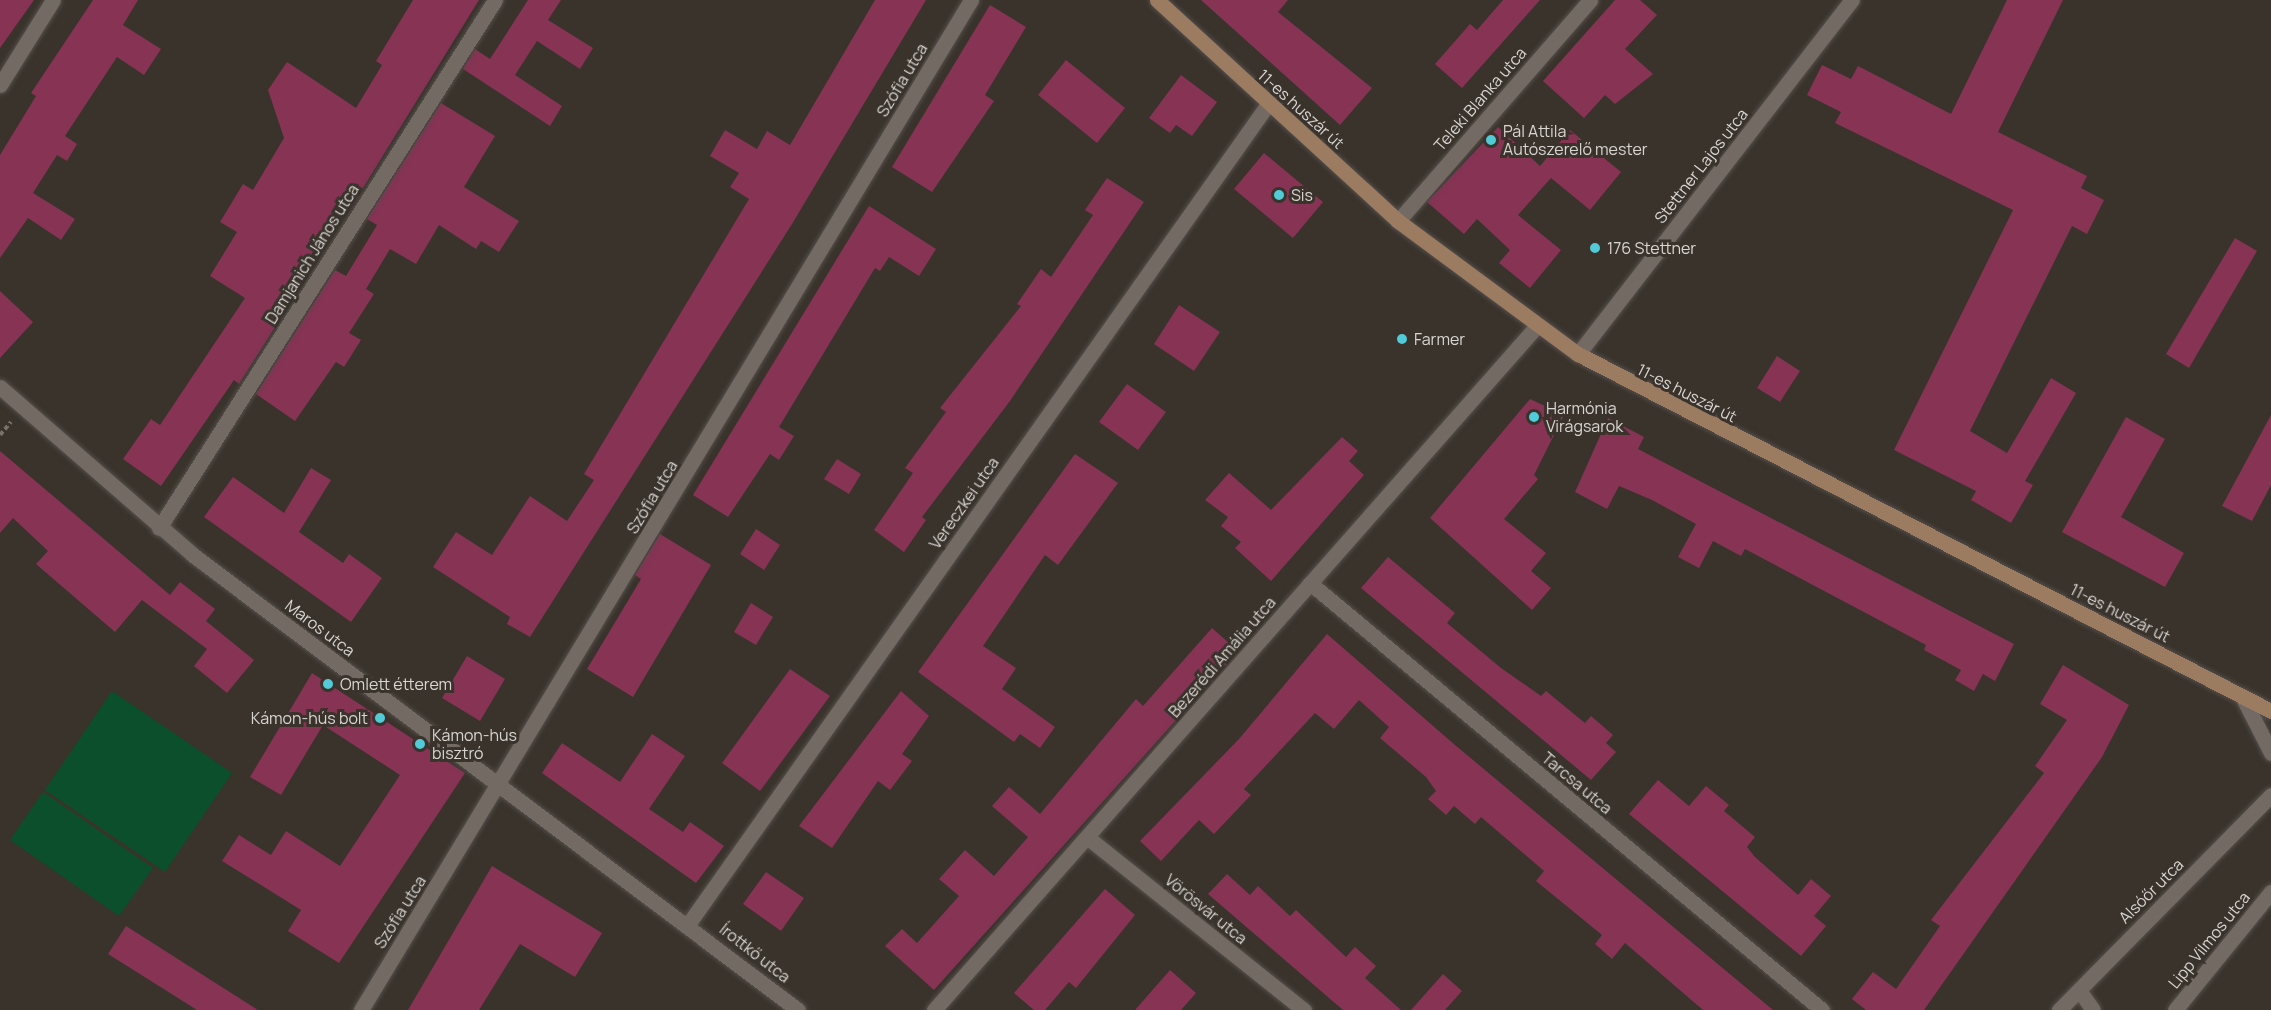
<!DOCTYPE html>
<meta charset="utf-8">
<style>
body{margin:0}
#map{position:relative;width:2271px;height:1010px;overflow:hidden;background:#39332c;font-family:Manrope,sans-serif}
div>[style]{position:absolute}
[style*='--x']{left:calc(var(--x)*1px);top:calc(var(--y)*1px);width:calc(var(--w)*1px);rotate:calc(var(--a)*1deg)}
.green>*{inset:0;background:#0b4f2c}
.building>*{inset:0;background:#863354}
.path>*{height:4px;margin-top:-2px;transform-origin:0;background:repeating-linear-gradient(90deg,#76716b 0 4.5px,transparent 0 7.5px)}
.roads{filter:drop-shadow(0 0 2px #554e4a) drop-shadow(0 0 2px #554e4a)}
.minor>*{height:15px;margin:-7.5px;padding:0 7.5px;transform-origin:7.5px;border-radius:7.5px;background:#726a63}
.secondary>*{height:15px;margin:-7.5px;padding:0 7.5px;transform-origin:7.5px;border-radius:7.5px;background:#9b7c61}
.dots>*{width:16px;height:16px;translate:-50% -50%;box-sizing:border-box;border:3px solid #39332c;border-radius:50%}
span{translate:-50% -50%;white-space:nowrap;text-align:center;line-height:1.15;-webkit-text-stroke:6px #39332c;paint-order:stroke}
.street-label{font-size:16px;color:#d9d5d1}
.poi-label{font-size:16px;color:#d9d5d1}
.left{translate:0 -50%;text-align:left}
.right{translate:-100% -50%;text-align:right}
</style>
<div id="map">
<div class="green">
<div style="clip-path:polygon(112px 691px,232px 773px,165px 872px,45px 790px)"></div>
<div style="clip-path:polygon(43px 792px,153px 868px,119px 916px,10px 840px)"></div>
</div>
<div class="building">
<div style="clip-path:polygon(0 0,34px 0,0 48px)"></div>
<div style="clip-path:polygon(93px 0,138px 0,123px 25px,161px 49px,144px 75px,117px 57px,65px 136px,77px 144px,67px 161px,57px 155px,33px 193px,75px 219px,61px 240px,28px 218px,0 258px,0 155px,36px 96px,31px 93px)"></div>
<div style="clip-path:polygon(413px 0,479px 0,350px 209px,342px 205px,311px 255px,318px 259px,239px 384px,234px 380px,161px 486px,123px 459px,151px 419px,160px 425px,245px 298px,210px 276px,237px 232px,220px 222px,243px 184px,253px 190px,284px 138px,268px 90px,287px 62px,356px 108px,382px 65px,376px 61px)"></div>
<div style="clip-path:polygon(528px 0,561px 0,548px 20px,593px 48px,580px 69px,537px 41px,515px 75px,562px 106px,550px 126px,463px 69px,475px 49px,490px 59px)"></div>
<div style="clip-path:polygon(875px 0,926px 0,792px 224px,530px 637px,507px 624px,510px 617px,433px 567px,456px 532px,492px 555px,530px 496px,567px 521px,594px 480px,584px 474px,749px 199px,730px 187px,739px 173px,710px 156px,725px 130px,757px 149px,767px 131px,790px 145px)"></div>
<div style="clip-path:polygon(1201px 0,1288px 0,1278px 12px,1372px 88px,1340px 125px)"></div>
<div style="clip-path:polygon(1503px 0,1540px 0,1462px 88px,1435px 64px,1470px 24px,1477px 30px)"></div>
<div style="clip-path:polygon(1615px 0,1640px 0,1657px 15px,1625px 49px,1653px 74px,1615px 104px,1605px 95px,1584px 118px,1543px 81px)"></div>
<div style="clip-path:polygon(2007px 0,2063px 0,1998px 132px,2087px 176px,2081px 188px,2104px 200px,2087px 234px,2072px 226px,1970px 431px,2007px 453px,2051px 378px,2076px 393px,2025px 481px,2033px 485px,2011px 523px,1971px 500px,1976px 491px,1894px 450px,2013px 210px,1835px 123px,1841px 112px,1807px 95px,1822px 65px,1851px 79px,1858px 66px,1951px 114px)"></div>
<div style="clip-path:polygon(990px 5px,1026px 27px,985px 95px,994px 101px,932px 192px,892px 167px)"></div>
<div style="clip-path:polygon(1066px 60px,1125px 108px,1097px 143px,1038px 95px)"></div>
<div style="clip-path:polygon(1181px 75px,1217px 102px,1192px 136px,1176px 125px,1170px 133px,1149px 118px)"></div>
<div style="clip-path:polygon(441px 103px,495px 136px,464px 187px,519px 221px,499px 252px,481px 241px,476px 249px,439px 225px,416px 264px,390px 249px,366px 289px,374px 294px,349px 333px,361px 340px,344px 367px,336px 362px,295px 421px,256px 394px,335px 270px,346px 276px,377px 225px,367px 219px)"></div>
<div style="clip-path:polygon(1498px 127px,1540px 166px,1570px 130px,1621px 172px,1590px 210px,1551px 178px,1518px 215px,1561px 250px,1530px 288px,1499px 263px,1510px 250px,1477px 219px,1464px 234px,1427px 202px)"></div>
<div style="clip-path:polygon(1264px 153px,1323px 202px,1293px 238px,1234px 189px)"></div>
<div style="clip-path:polygon(1107px 178px,1144px 202px,1010px 401px,922px 517px,926px 520px,904px 552px,874px 530px,913px 473px,905px 468px,946px 412px,940px 408px,1021px 306px,1017px 304px,1041px 269px,1051px 277px,1093px 215px,1085px 210px)"></div>
<div style="clip-path:polygon(869px 206px,936px 249px,919px 276px,889px 257px,880px 271px,875px 268px,779px 427px,794px 436px,779px 460px,770px 454px,728px 517px,693px 495px)"></div>
<div style="clip-path:polygon(2235px 238px,2257px 251px,2189px 368px,2166px 354px)"></div>
<div style="clip-path:polygon(0 291px,33px 322px,0 358px)"></div>
<div style="clip-path:polygon(1179px 305px,1220px 332px,1194px 371px,1154px 344px)"></div>
<div style="clip-path:polygon(1777px 356px,1800px 371px,1780px 402px,1757px 388px)"></div>
<div style="clip-path:polygon(1127px 384px,1166px 412px,1138px 450px,1099px 422px)"></div>
<div style="clip-path:polygon(1530px 399px,1564px 415px,1534px 475px,1538px 479px,1504px 519px,1546px 553px,1531px 571px,1551px 588px,1532px 610px,1430px 518px)"></div>
<div style="clip-path:polygon(2271px 415px,2271px 485px,2252px 521px,2222px 506px)"></div>
<div style="clip-path:polygon(2126px 417px,2165px 439px,2121px 517px,2184px 553px,2165px 587px,2062px 532px)"></div>
<div style="clip-path:polygon(1608px 418px,1644px 437px,1638px 449px,2014px 644px,1995px 681px,1983px 674px,1974px 691px,1955px 680px,1961px 670px,1924px 650px,1926px 645px,1745px 549px,1741px 556px,1713px 541px,1699px 568px,1678px 557px,1696px 524px,1652px 500px,1619px 486px,1607px 509px,1575px 492px)"></div>
<div style="clip-path:polygon(1342px 437px,1358px 451px,1349px 461px,1364px 475px,1271px 581px,1235px 548px,1241px 542px,1221px 526px,1228px 517px,1205px 500px,1229px 473px,1271px 510px)"></div>
<div style="clip-path:polygon(0 451px,170px 595px,180px 582px,215px 609px,206px 621px,254px 660px,227px 693px,194px 666px,207px 649px,142px 600px,115px 632px,36px 564px,48px 551px,13px 518px,0 533px)"></div>
<div style="clip-path:polygon(1075px 454px,1118px 483px,1058px 565px,1045px 555px,983px 646px,1016px 668px,1002px 689px,1055px 727px,1040px 748px,1020px 734px,1014px 742px,918px 672px)"></div>
<div style="clip-path:polygon(837px 459px,861px 474px,849px 494px,824px 479px)"></div>
<div style="clip-path:polygon(311px 468px,331px 480px,299px 532px,343px 563px,349px 554px,382px 578px,351px 622px,204px 517px,233px 477px,284px 513px)"></div>
<div style="clip-path:polygon(756px 529px,780px 545px,764px 570px,740px 554px)"></div>
<div style="clip-path:polygon(660px 534px,711px 565px,633px 697px,587px 669px,641px 579px,635px 575px)"></div>
<div style="clip-path:polygon(1388px 557px,1455px 613px,1447px 623px,1501px 668px,1541px 696px,1546px 691px,1585px 723px,1591px 716px,1613px 735px,1606px 743px,1616px 752px,1591px 780px,1361px 588px)"></div>
<div style="clip-path:polygon(751px 603px,773px 617px,756px 645px,734px 632px)"></div>
<div style="clip-path:polygon(1212px 628px,1238px 651px,934px 990px,885px 946px,902px 929px,917px 943px,959px 896px,939px 879px,965px 850px,994px 876px,1028px 837px,992px 806px,1009px 787px,1040px 814px,1136px 699px,1143px 706px)"></div>
<div style="clip-path:polygon(1327px 634px,1455px 745px,1773px 1010px,1703px 1010px,1625px 943px,1612px 959px,1595px 944px,1602px 935px,1536px 881px,1544px 871px,1481px 817px,1475px 824px,1454px 806px,1446px 815px,1428px 799px,1436px 791px,1426px 777px,1380px 738px,1389px 727px,1359px 700px,1334px 729px,1315px 713px,1244px 789px,1251px 795px,1214px 834px,1199px 820px,1161px 861px,1140px 841px,1239px 739px)"></div>
<div style="clip-path:polygon(467px 656px,505px 679px,480px 721px,442px 698px)"></div>
<div style="clip-path:polygon(2063px 665px,2129px 705px,2102px 757px,1924px 1010px,1866px 1010px,1852px 999px,1873px 972px,1896px 989px,1940px 926px,1931px 920px,2044px 773px,2035px 766px,2067px 720px,2040px 704px)"></div>
<div style="clip-path:polygon(790px 669px,830px 696px,760px 791px,722px 763px)"></div>
<div style="clip-path:polygon(312px 673px,465px 773px,339px 963px,288px 931px,301px 910px,222px 861px,239px 835px,271px 855px,286px 831px,340px 866px,400px 775px,323px 725px,281px 795px,250px 777px)"></div>
<div style="clip-path:polygon(901px 691px,929px 716px,902px 754px,912px 761px,890px 790px,878px 781px,832px 848px,799px 826px)"></div>
<div style="clip-path:polygon(652px 734px,685px 756px,649px 809px,683px 832px,690px 822px,724px 846px,696px 883px,542px 773px,562px 743px,620px 782px)"></div>
<div style="clip-path:polygon(1658px 780px,1689px 806px,1706px 786px,1729px 805px,1724px 811px,1755px 837px,1747px 847px,1755px 857px,1798px 895px,1811px 879px,1831px 896px,1814px 916px,1826px 926px,1801px 956px,1629px 814px)"></div>
<div style="clip-path:polygon(492px 866px,602px 933px,575px 977px,520px 944px,479px 1010px,408px 1010px)"></div>
<div style="clip-path:polygon(766px 872px,804px 898px,781px 931px,743px 904px)"></div>
<div style="clip-path:polygon(1227px 874px,1250px 895px,1258px 886px,1290px 916px,1296px 910px,1346px 957px,1355px 947px,1376px 966px,1365px 978px,1401px 1010px,1343px 1010px,1208px 894px)"></div>
<div style="clip-path:polygon(1105px 889px,1135px 915px,1076px 988px,1069px 982px,1045px 1010px,1034px 1010px,1014px 993px)"></div>
<div style="clip-path:polygon(126px 926px,258px 1010px,197px 1010px,108px 954px)"></div>
<div style="clip-path:polygon(1170px 970px,1196px 993px,1181px 1010px,1135px 1010px)"></div>
<div style="clip-path:polygon(1443px 974px,1462px 991px,1445px 1010px,1411px 1010px)"></div>
</div>
<div class="path">
<div style="--x:0;--y:435;--w:17;--a:-50"></div>
</div>
<div class="roads">
<div class="minor">
<div style="--x:0;--y:85;--w:100;--a:-58.1"></div>
<div style="--x:1398;--y:221;--w:293;--a:-49"></div>
<div style="--x:1578;--y:354;--w:448;--a:-52.3"></div>
<div style="--x:0;--y:387;--w:256;--a:41"></div>
<div style="--x:193;--y:555;--w:757;--a:36.95"></div>
<div style="--x:159;--y:528;--w:626;--a:-57.53"></div>
<div style="--x:1310;--y:583;--w:667;--a:39.83"></div>
<div style="--x:2242;--y:696;--w:64;--a:63"></div>
<div style="--x:1087;--y:837;--w:278;--a:38.6"></div>
<div style="--x:689;--y:923;--w:1003;--a:-54.74"></div>
<div style="--x:2079;--y:990;--w:24;--a:55"></div>
<div style="--x:361;--y:1010;--w:1180;--a:-58.87"></div>
<div style="--x:934;--y:1010;--w:910;--a:-48.61"></div>
<div style="--x:2059;--y:1010;--w:302;--a:-45.4"></div>
<div style="--x:2175;--y:1010;--w:152;--a:-50.9"></div>
</div>
<div class="secondary">
<div style="--x:1157;--y:0;--w:327;--a:42.5"></div>
<div style="--x:1398;--y:221;--w:224;--a:36.5"></div>
<div style="--x:1578;--y:354;--w:780;--a:27.26"></div>
</div>
</div>
<div class="dots">
<div style="left:1491px;top:140px;background:#52cbd9"></div>
<div style="left:1279px;top:195px;background:#52cbd9"></div>
<div style="left:1595px;top:248px;background:#52cbd9"></div>
<div style="left:1402px;top:339px;background:#52cbd9"></div>
<div style="left:1534px;top:417px;background:#52cbd9"></div>
<div style="left:328px;top:684px;background:#52cbd9"></div>
<div style="left:380px;top:718px;background:#52cbd9"></div>
<div style="left:420px;top:744px;background:#52cbd9"></div>
</div>
<div class="street-label">
<span style="left:902px;top:80px;rotate:-59deg">Szófia utca</span>
<span style="left:1480px;top:99px;rotate:-49deg">Teleki Blanka utca</span>
<span style="left:1301px;top:109px;rotate:42deg">11-es huszár út</span>
<span style="left:1701px;top:166px;rotate:-52deg">Stettner Lajos utca</span>
<span style="left:312px;top:254px;rotate:-58deg">Damjanich János utca</span>
<span style="left:1687px;top:393px;rotate:27deg">11-es huszár út</span>
<span style="left:652px;top:497px;rotate:-59deg">Szófia utca</span>
<span style="left:964px;top:503px;rotate:-55deg">Vereczkei utca</span>
<span style="left:2120px;top:613px;rotate:27deg">11-es huszár út</span>
<span style="left:320px;top:628px;rotate:37deg">Maros utca</span>
<span style="left:1222px;top:657px;rotate:-49deg">Bezerédi Amália utca</span>
<span style="left:1577px;top:783px;rotate:40deg">Tarcsa utca</span>
<span style="left:2151px;top:891px;rotate:-45deg">Alsóőr utca</span>
<span style="left:1206px;top:909px;rotate:39deg">Vörösvár utca</span>
<span style="left:400px;top:912px;rotate:-58deg">Szófia utca</span>
<span style="left:2209px;top:940px;rotate:-51deg">Lipp Vilmos utca</span>
<span style="left:755px;top:953px;rotate:38deg">Írottkő utca</span>
</div>
<div class="poi-label">
<span class="left" style="left:1503px;top:140px">Pál Attila<br>Autószerelő mester</span>
<span class="left" style="left:1291px;top:195px">Sis</span>
<span class="left" style="left:1607px;top:248px">176 Stettner</span>
<span class="left" style="left:1414px;top:339px">Farmer</span>
<span class="left" style="left:1546px;top:417px">Harmónia<br>Virágsarok</span>
<span class="left" style="left:340px;top:684px">Omlett étterem</span>
<span class="right" style="left:368px;top:718px">Kámon-hús bolt</span>
<span class="left" style="left:432px;top:744px">Kámon-hús<br>bisztró</span>
</div>
</div>
